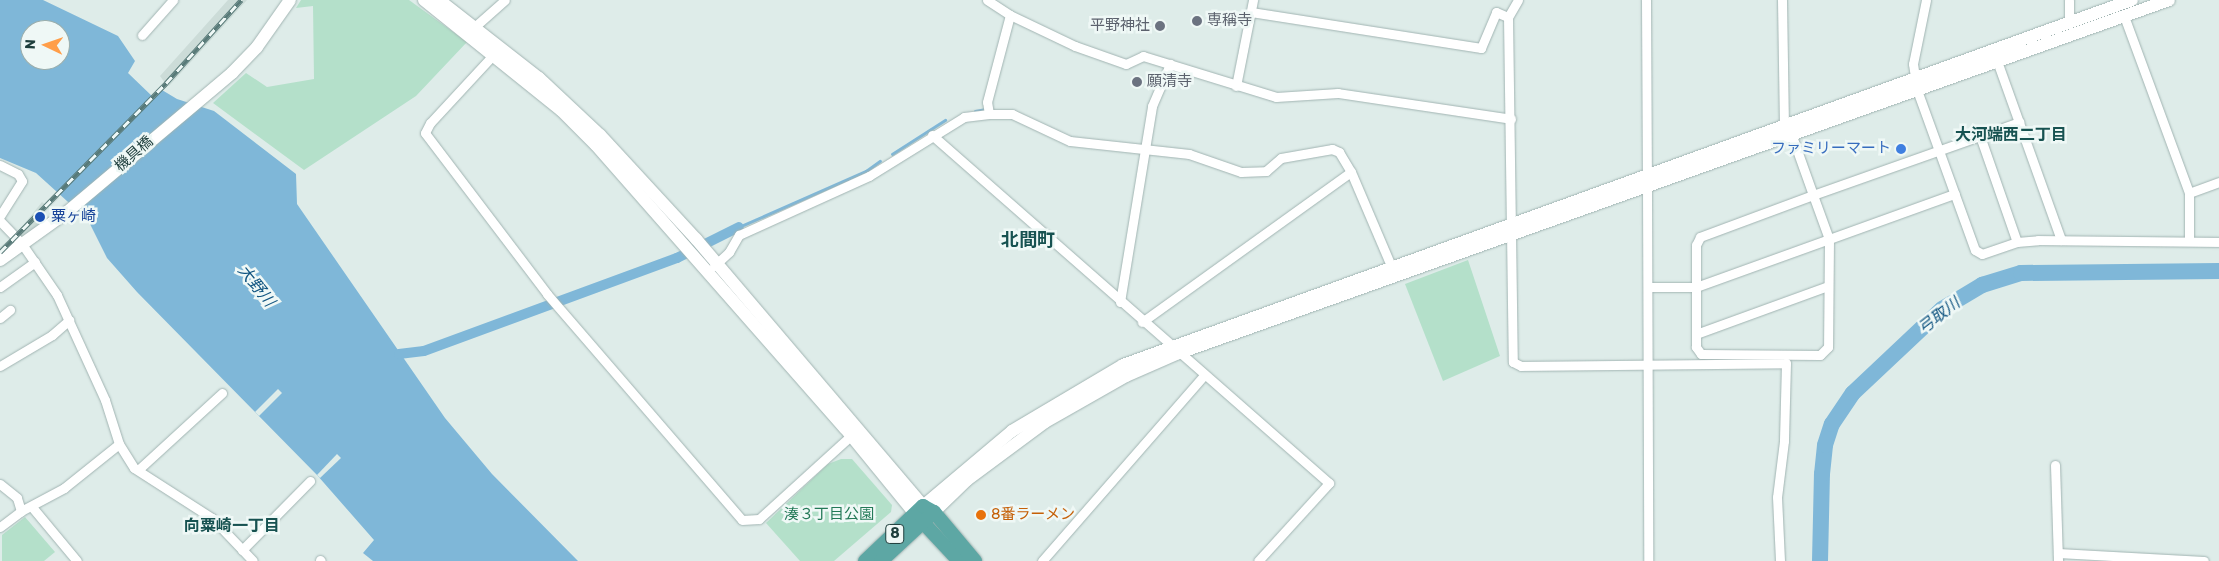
<!DOCTYPE html>
<meta charset="utf-8">
<style>
body{margin:0}
#map{position:relative;width:2219px;height:561px;overflow:hidden;background:#deece9;font-family:Rubik,"Noto Sans JP",sans-serif}
div>[style]{position:absolute}
[style*='--x']{left:calc(var(--x)*1px);top:calc(var(--y)*1px);width:calc(var(--w)*1px);rotate:calc(var(--a)*1deg)}
.built>*{inset:0;background:#ccdcd8}
.green>*{inset:0;background:#b4e0ca}
.water>*{inset:0;background:#7fb7d8}
.pier>*{inset:0;background:#deece9}
.stream>*{height:2.5px;margin:-1.25px;padding:0 1.25px;transform-origin:1.25px;border-radius:1.25px;background:#7fb7d8}
.canal>*{height:10px;margin:-5px;padding:0 5px;transform-origin:5px;border-radius:5px;background:#7fb7d8}
.river>*{height:16px;margin:-8px;padding:0 8px;transform-origin:8px;border-radius:8px;background:#7fb7d8}
.roads{filter:drop-shadow(0 0 1px #a1b4b2) drop-shadow(0 0 1px #a1b4b2)}
.street>*{height:9px;margin:-4.5px;padding:0 4.5px;transform-origin:4.5px;border-radius:4.5px;background:#fff}
.secondary>*{height:12px;margin:-6px;padding:0 6px;transform-origin:6px;border-radius:6px;background:#fff}
.primary>*{height:14px;margin:-7px;padding:0 7px;transform-origin:7px;border-radius:7px;background:#5da7a4}
.rail>*{height:4.5px;margin-top:-2.25px;transform-origin:0;background:repeating-linear-gradient(90deg,#eff8f6 0 8px,#587a78 0 16px);box-sizing:border-box;border-block:1px solid #587a78}
.dots>*{width:14px;height:14px;translate:-50% -50%;box-sizing:border-box;border:2px solid #eff8f6;border-radius:50%}
span{translate:-50% -50%;white-space:nowrap;text-align:center;line-height:1.15;-webkit-text-stroke:5px #eff8f6;paint-order:stroke}
.shield-label span{padding:1px 4px;background:#eff8f6;border:1px solid;border-radius:4px;-webkit-text-stroke-width:0}
.shield-label{font-size:14px;color:#1e3e3c;font-weight:700}
.worship-label{font-size:15px;color:#5b616d}
.left{translate:0 -50%;text-align:left}
.right{translate:-100% -50%;text-align:right}
.shop-label{font-size:15px;color:#366cbe}
.street-label{font-size:15px;color:#1e3e3c}
.transit-label{font-size:15px;color:#164399}
.park-label{font-size:15px;color:#237957}
.food-label{font-size:15px;color:#c56008}
.neighbourhood-label{font-size:16px;color:#175251;font-weight:700}
.water-label{font-size:16px;color:#115581;font-style:italic}
.quarter-label{font-size:18px;color:#175251;font-weight:700}
.north{position:absolute;left:20px;top:20px;width:50px;height:50px;box-sizing:border-box;background:#eff8f6;border:1px solid #9baeac;border-radius:50%;rotate:273deg;font-size:14px;font-weight:700;line-height:20px;text-align:center;color:#1e3e3c}
.north::after{content:'';display:block;margin:auto;width:18px;height:22px;background:#ff9e49;clip-path:polygon(50% 0,100% 100%,50% 72%,0 100%)}
</style>
<div id="map">
<div class="built">
<div style="clip-path:polygon(228px 0,247px 0,169px 86px,166px 84px,58px 194px,165px 83px,160px 76px)"></div>
<div style="clip-path:polygon(56px 194px,59px 198px,43px 214px,49px 220px,0 255px,0 247px,17px 233px,42px 202px,46px 205px)"></div>
</div>
<div class="green">
<div style="clip-path:polygon(301px 0,409px 0,467px 42px,416px 96px,304px 170px,213px 103px,246px 73px,267px 87px,314px 79px,313px 6px,296px 8px)"></div>
<div style="clip-path:polygon(1468px 260px,1500px 356px,1443px 381px,1405px 284px)"></div>
<div style="clip-path:polygon(841px 459px,852px 459px,892px 505px,891px 512px,834px 561px,800px 561px,766px 523px,828px 464px)"></div>
<div style="clip-path:polygon(25px 517px,55px 552px,44px 561px,2px 561px,2px 535px)"></div>
</div>
<div class="water">
<div style="clip-path:polygon(evenodd,0 0,43px 0,118px 36px,135px 61px,128px 73px,154px 98px,162px 90px,177px 99px,214px 111px,296px 174px,297px 204px,445px 418px,492px 474px,578px 561px,373px 561px,363px 553px,374px 540px,317px 475px,137px 292px,107px 258px,88px 220px,36px 173px,0 158px,0 0,30px 30px,60px 30px,60px 60px,30px 60px,30px 30px)"></div>
</div>
<div class="pier">
<div style="clip-path:polygon(278px 389px,282px 393px,259px 416px,255px 412px)"></div>
<div style="clip-path:polygon(337px 454px,341px 458px,320px 478px,317px 475px)"></div>
</div>
<div class="stream">
<div style="--x:975;--y:111;--w:11;--a:-10"></div>
<div style="--x:892;--y:154;--w:63;--a:-32.7"></div>
<div style="--x:739;--y:227;--w:139;--a:-23.8"></div>
<div style="--x:866;--y:171;--w:17;--a:-36"></div>
</div>
<div class="canal">
<div style="--x:399;--y:354;--w:25;--a:-7"></div>
<div style="--x:424;--y:351;--w:270;--a:-20.2"></div>
<div style="--x:677;--y:258;--w:69;--a:-26.6"></div>
</div>
<div class="river">
<div style="--x:1820;--y:561;--w:87;--a:-88.7"></div>
<div style="--x:1822;--y:474;--w:29;--a:-84"></div>
<div style="--x:1825;--y:445;--w:22;--a:-72"></div>
<div style="--x:1832;--y:424;--w:37;--a:-56"></div>
<div style="--x:1853;--y:393;--w:122;--a:-43.3"></div>
<div style="--x:1942;--y:309;--w:47;--a:-31"></div>
<div style="--x:1982;--y:285;--w:41;--a:-17.1"></div>
<div style="--x:2021;--y:273;--w:198;--a:-0.6"></div>
</div>
<div class="roads">
<div class="street">
<div style="--x:987;--y:0;--w:27;--a:33"></div>
<div style="--x:1010;--y:15;--w:72;--a:25.5"></div>
<div style="--x:1075;--y:46;--w:54;--a:19.4"></div>
<div style="--x:1126;--y:64;--w:19;--a:-25"></div>
<div style="--x:1143;--y:56;--w:139;--a:17.1"></div>
<div style="--x:1276;--y:97;--w:62;--a:-3.7"></div>
<div style="--x:1338;--y:93;--w:175;--a:8.5"></div>
<div style="--x:1518;--y:0;--w:20;--a:120"></div>
<div style="--x:1508;--y:17;--w:345;--a:89.2"></div>
<div style="--x:1513;--y:362;--w:9;--a:27"></div>
<div style="--x:1521;--y:366;--w:265;--a:-0.6"></div>
<div style="--x:1786;--y:363;--w:78;--a:91.5"></div>
<div style="--x:1784;--y:441;--w:56;--a:97.1"></div>
<div style="--x:1777;--y:497;--w:64;--a:87.3"></div>
<div style="--x:1646;--y:0;--w:174;--a:89.7"></div>
<div style="--x:1782;--y:0;--w:125;--a:89.1"></div>
<div style="--x:1926;--y:0;--w:65;--a:101.5"></div>
<div style="--x:1913;--y:64;--w:26;--a:81"></div>
<div style="--x:1917;--y:90;--w:170;--a:70.1"></div>
<div style="--x:1975;--y:250;--w:8;--a:30"></div>
<div style="--x:1982;--y:254;--w:37;--a:-19"></div>
<div style="--x:2017;--y:242;--w:21;--a:-5"></div>
<div style="--x:2038;--y:240;--w:181;--a:0.6"></div>
<div style="--x:2069;--y:0;--w:22;--a:90"></div>
<div style="--x:1251;--y:12;--w:233;--a:8.9"></div>
<div style="--x:1481;--y:48;--w:39;--a:-67"></div>
<div style="--x:1496;--y:12;--w:13;--a:23"></div>
<div style="--x:2124;--y:16;--w:189;--a:69.8"></div>
<div style="--x:2189;--y:193;--w:48;--a:90"></div>
<div style="--x:471;--y:30;--w:45;--a:-41.4"></div>
<div style="--x:142;--y:35;--w:47;--a:-48.5"></div>
<div style="--x:494;--y:54;--w:94;--a:132.8"></div>
<div style="--x:430;--y:123;--w:11;--a:117"></div>
<div style="--x:425;--y:133;--w:202;--a:52.8"></div>
<div style="--x:547;--y:294;--w:298;--a:49.2"></div>
<div style="--x:742;--y:520;--w:17;--a:-3"></div>
<div style="--x:759;--y:519;--w:130;--a:-42.2"></div>
<div style="--x:1997;--y:61;--w:190;--a:70.3"></div>
<div style="--x:1236;--y:86;--w:88;--a:-78.8"></div>
<div style="--x:989;--y:114;--w:12;--a:-99"></div>
<div style="--x:987;--y:102;--w:90;--a:-75.2"></div>
<div style="--x:932;--y:135;--w:528;--a:41.24"></div>
<div style="--x:1329;--y:483;--w:105;--a:132.3"></div>
<div style="--x:1792;--y:136;--w:63;--a:70.4"></div>
<div style="--x:1813;--y:195;--w:47;--a:70"></div>
<div style="--x:1829;--y:239;--w:108;--a:90.5"></div>
<div style="--x:1828;--y:347;--w:11;--a:135"></div>
<div style="--x:1820;--y:355;--w:119;--a:-179.5"></div>
<div style="--x:1701;--y:354;--w:9;--a:-126"></div>
<div style="--x:1696;--y:347;--w:102;--a:-90"></div>
<div style="--x:1696;--y:245;--w:9;--a:-63"></div>
<div style="--x:1700;--y:237;--w:121;--a:-20.4"></div>
<div style="--x:1813;--y:195;--w:219;--a:-19.5"></div>
<div style="--x:1980;--y:136;--w:112;--a:70.8"></div>
<div style="--x:0;--y:165;--w:20;--a:27"></div>
<div style="--x:18;--y:174;--w:8;--a:60"></div>
<div style="--x:22;--y:181;--w:41;--a:122.2"></div>
<div style="--x:1647;--y:187;--w:374;--a:89.8"></div>
<div style="--x:2189;--y:193;--w:32;--a:-20"></div>
<div style="--x:0;--y:221;--w:32;--a:46"></div>
<div style="--x:22;--y:244;--w:62;--a:55.5"></div>
<div style="--x:57;--y:295;--w:115;--a:65.4"></div>
<div style="--x:105;--y:400;--w:46;--a:72.3"></div>
<div style="--x:119;--y:444;--w:28;--a:58"></div>
<div style="--x:134;--y:468;--w:93;--a:32.7"></div>
<div style="--x:212;--y:518;--w:59;--a:46.4"></div>
<div style="--x:714;--y:266;--w:21;--a:-43"></div>
<div style="--x:729;--y:252;--w:20;--a:-60"></div>
<div style="--x:739;--y:235;--w:143;--a:-24.4"></div>
<div style="--x:869;--y:176;--w:112;--a:-31.8"></div>
<div style="--x:964;--y:117;--w:25;--a:-7"></div>
<div style="--x:989;--y:114;--w:23;--a:0"></div>
<div style="--x:1012;--y:114;--w:64;--a:25"></div>
<div style="--x:1070;--y:141;--w:120;--a:6.2"></div>
<div style="--x:1189;--y:154;--w:55;--a:19.1"></div>
<div style="--x:1241;--y:172;--w:25;--a:-2"></div>
<div style="--x:1266;--y:171;--w:20;--a:-41"></div>
<div style="--x:1281;--y:158;--w:52;--a:-10"></div>
<div style="--x:1332;--y:149;--w:8;--a:23"></div>
<div style="--x:1339;--y:152;--w:23;--a:59"></div>
<div style="--x:1351;--y:172;--w:102;--a:66.9"></div>
<div style="--x:0;--y:287;--w:43;--a:-35.5"></div>
<div style="--x:1648;--y:287;--w:48;--a:0"></div>
<div style="--x:1696;--y:287;--w:275;--a:-19.8"></div>
<div style="--x:1120;--y:302;--w:199;--a:-80.7"></div>
<div style="--x:1152;--y:106;--w:46;--a:-66.8"></div>
<div style="--x:0;--y:318;--w:13;--a:-39"></div>
<div style="--x:1142;--y:322;--w:257;--a:-35.7"></div>
<div style="--x:1696;--y:334;--w:140;--a:-20"></div>
<div style="--x:0;--y:366;--w:61;--a:-30.8"></div>
<div style="--x:52;--y:335;--w:23;--a:-41"></div>
<div style="--x:2055;--y:465;--w:96;--a:88.2"></div>
<div style="--x:138;--y:470;--w:114;--a:-42.5"></div>
<div style="--x:0;--y:484;--w:22;--a:39"></div>
<div style="--x:17;--y:498;--w:14;--a:73"></div>
<div style="--x:32;--y:507;--w:70;--a:50.2"></div>
<div style="--x:0;--y:527;--w:26;--a:-37"></div>
<div style="--x:21;--y:511;--w:49;--a:-28.1"></div>
<div style="--x:64;--y:488;--w:70;--a:-38.7"></div>
<div style="--x:242;--y:550;--w:97;--a:-45.4"></div>
<div style="--x:2058;--y:553;--w:146;--a:3.1"></div>
<div style="--x:320;--y:560;--w:1;--a:45"></div>
<div style="--x:1042;--y:561;--w:247;--a:-48.9"></div>
</div>
<div class="secondary">
<div style="--x:424;--y:0;--w:176;--a:38.8"></div>
<div style="--x:561;--y:110;--w:49;--a:45"></div>
<div style="--x:596;--y:145;--w:377;--a:48.7"></div>
<div style="--x:845;--y:428;--w:112;--a:50.8"></div>
<div style="--x:439;--y:0;--w:127;--a:38"></div>
<div style="--x:539;--y:78;--w:83;--a:43.1"></div>
<div style="--x:600;--y:135;--w:142;--a:47.3"></div>
<div style="--x:696;--y:239;--w:350;--a:49.6"></div>
<div style="--x:923;--y:506;--w:116;--a:-40.1"></div>
<div style="--x:1012;--y:431;--w:129;--a:-30.7"></div>
<div style="--x:1123;--y:365;--w:1073;--a:-19.89"></div>
<div style="--x:0;--y:260;--w:82;--a:-35.6"></div>
<div style="--x:67;--y:212;--w:216;--a:-40.1"></div>
<div style="--x:232;--y:73;--w:36;--a:-46"></div>
<div style="--x:257;--y:47;--w:57;--a:-54.9"></div>
<div style="--x:934;--y:512;--w:46;--a:-44.1"></div>
<div style="--x:967;--y:480;--w:97;--a:-36.6"></div>
<div style="--x:1045;--y:422;--w:93;--a:-29.6"></div>
<div style="--x:1126;--y:376;--w:58;--a:-23.5"></div>
<div style="--x:1179;--y:353;--w:1051;--a:-19.62"></div>
</div>
<div class="primary">
<div style="--x:917;--y:516;--w:62;--a:47"></div>
<div style="--x:865;--y:561;--w:80;--a:-43.5"></div>
<div style="--x:923;--y:506;--w:13;--a:29"></div>
<div style="--x:934;--y:512;--w:64;--a:50.1"></div>
<div style="--x:881;--y:561;--w:72;--a:-42.8"></div>
</div>
</div>
<div class="rail">
<div style="--x:0;--y:252;--w:237;--a:-45.5"></div>
<div style="--x:166;--y:83;--w:112;--a:-47.9"></div>
</div>
<div class="dots">
<div style="left:1197px;top:21px;background:#6b7280"></div>
<div style="left:1160px;top:26px;background:#6b7280"></div>
<div style="left:1137px;top:82px;background:#6b7280"></div>
<div style="left:1901px;top:149px;background:#3f7fe0"></div>
<div style="left:40px;top:217px;background:#1a4fb4"></div>
<div style="left:981px;top:515px;background:#e8710a"></div>
</div>
<div class="shield-label">
<span style="left:895px;top:534px">8</span>
</div>
<div class="worship-label">
<span class="left" style="left:1207px;top:21px">専稱寺</span>
<span class="right" style="left:1150px;top:26px">平野神社</span>
<span class="left" style="left:1147px;top:82px">願清寺</span>
</div>
<div class="shop-label">
<span class="right" style="left:1891px;top:149px">ファミリーマート</span>
</div>
<div class="street-label">
<span style="left:134px;top:154px;rotate:-41deg">機具橋</span>
</div>
<div class="transit-label">
<span class="left" style="left:51px;top:217px">粟ヶ崎</span>
</div>
<div class="park-label">
<span style="left:829px;top:515px">湊３丁目公園</span>
</div>
<div class="food-label">
<span class="left" style="left:991px;top:515px">8番ラーメン</span>
</div>
<div class="neighbourhood-label">
<span style="left:2011px;top:135px">大河端西二丁目</span>
<span style="left:232px;top:526px">向粟崎一丁目</span>
</div>
<div class="water-label">
<span style="left:256px;top:286px;rotate:51deg">大野川</span>
<span style="left:1939px;top:316px;rotate:-38deg">弓取川</span>
</div>
<div class="quarter-label">
<span style="left:1028px;top:240px">北間町</span>
</div>
<div class="north">N</div>
</div>
